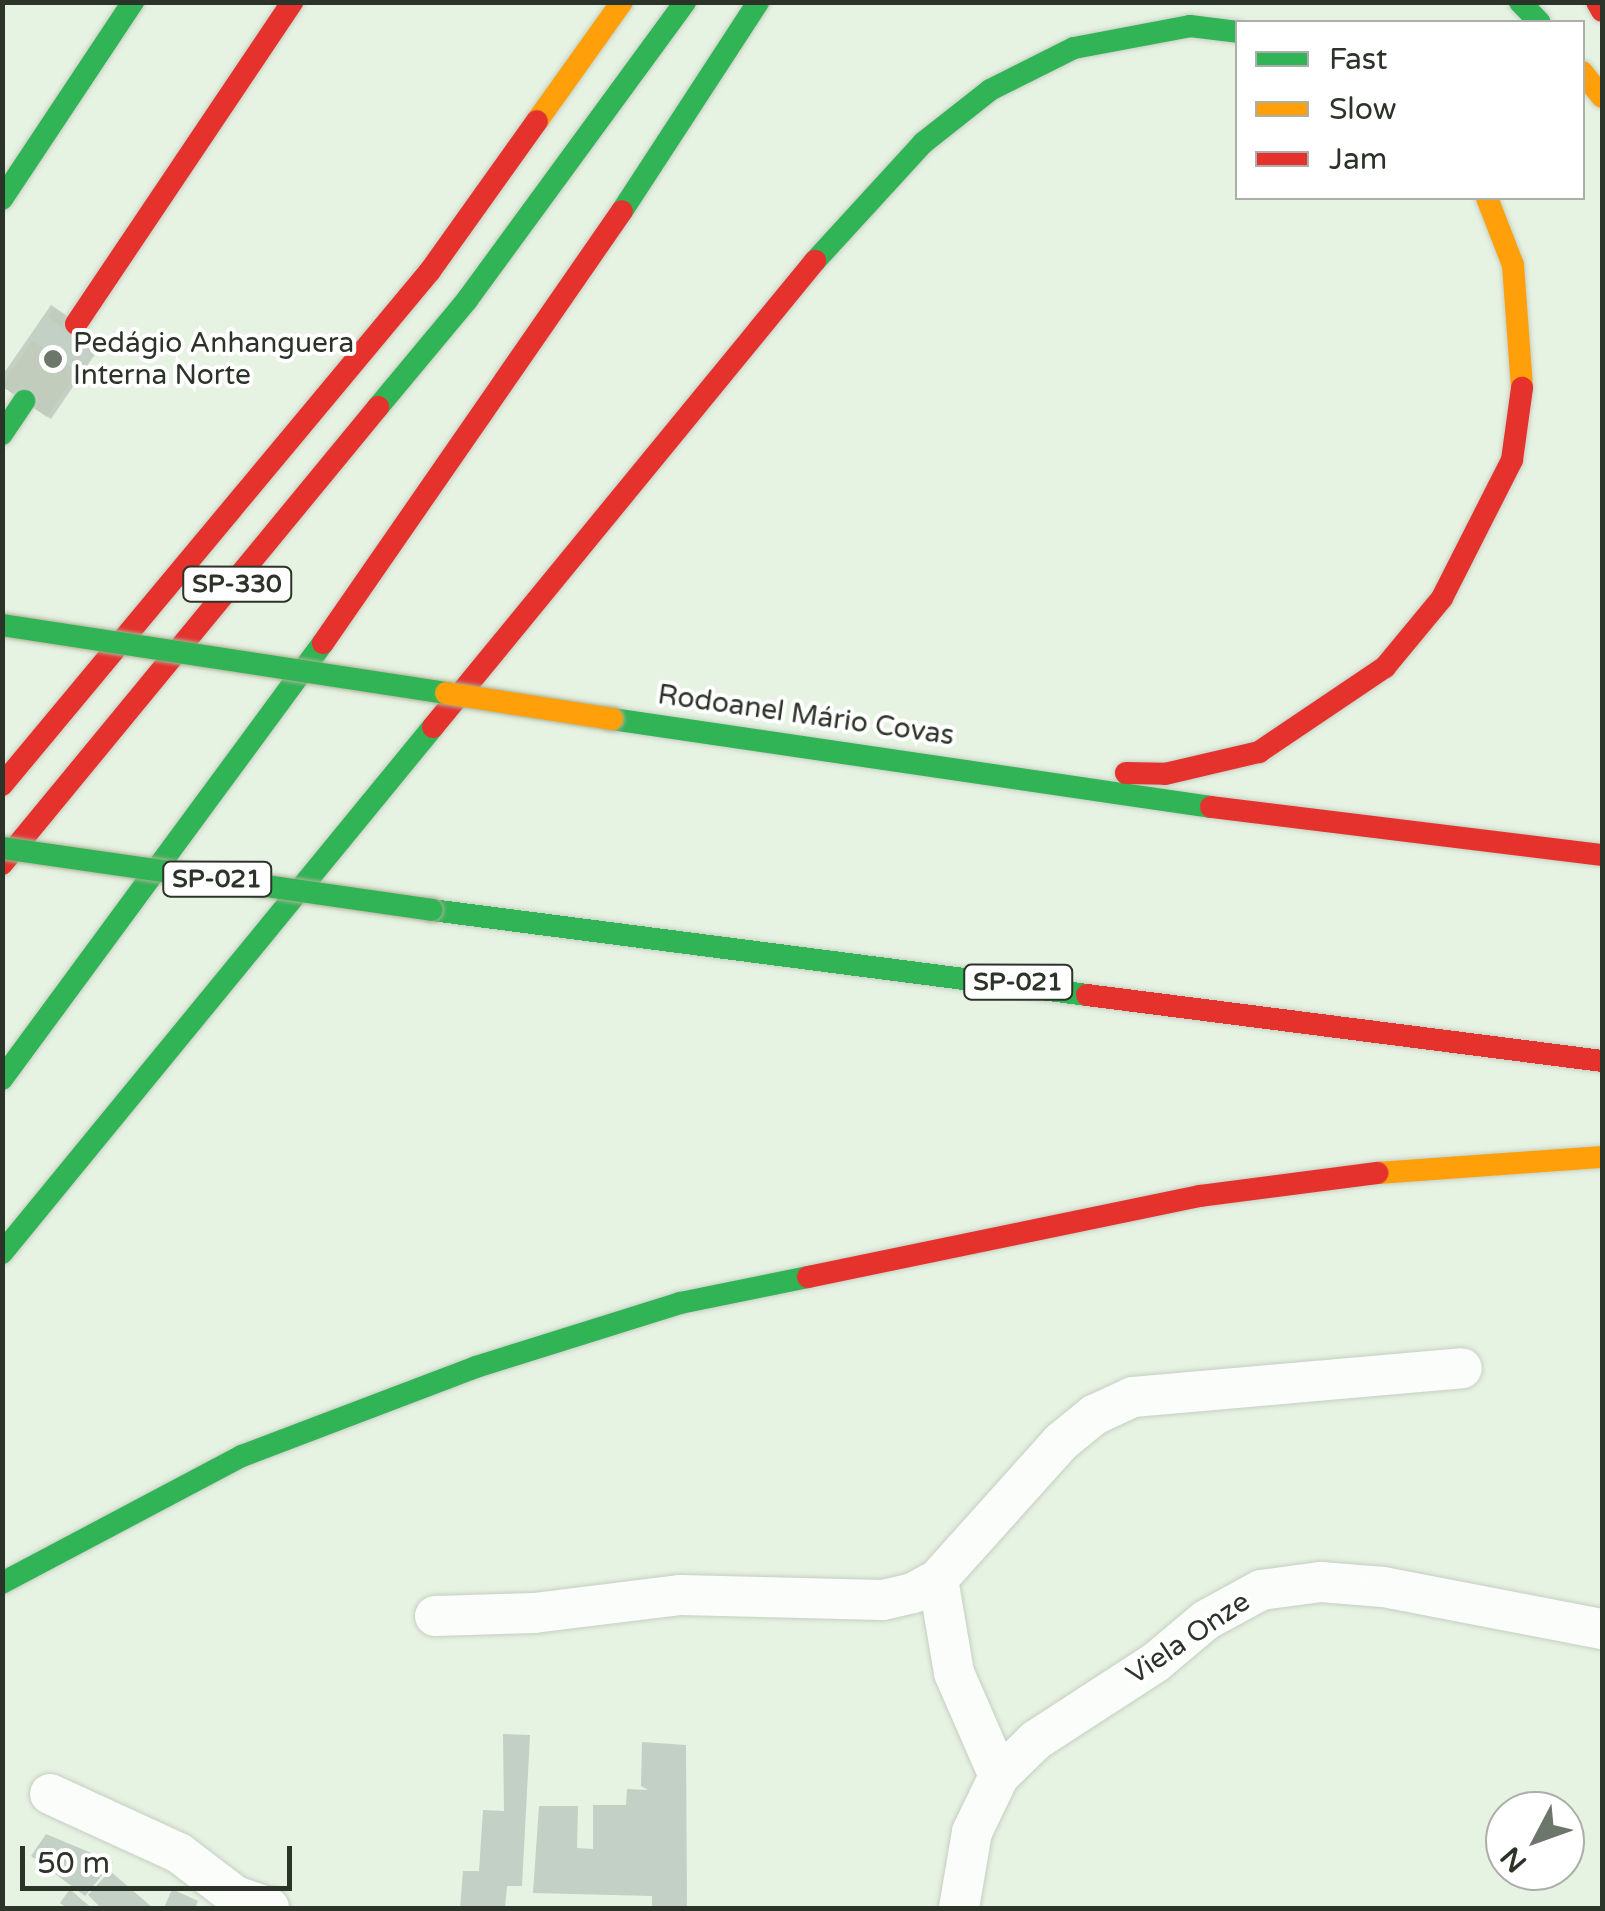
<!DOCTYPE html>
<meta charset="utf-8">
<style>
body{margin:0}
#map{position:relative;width:1605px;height:1911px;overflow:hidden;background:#e6f2e2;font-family:"Varela Round",sans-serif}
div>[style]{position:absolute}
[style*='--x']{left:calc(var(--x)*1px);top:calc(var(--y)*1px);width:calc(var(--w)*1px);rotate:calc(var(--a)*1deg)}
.building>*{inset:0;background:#c2d0c5}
.highway-tunnel>*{height:55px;margin-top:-27.5px;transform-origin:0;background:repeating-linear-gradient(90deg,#c1ccbd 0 55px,transparent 0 83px)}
.roads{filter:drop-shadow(0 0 2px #c5cfc2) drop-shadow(0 0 2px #c5cfc2)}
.street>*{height:40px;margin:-20px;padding:0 20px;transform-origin:20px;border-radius:20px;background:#fbfdfb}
.fast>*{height:22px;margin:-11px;padding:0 11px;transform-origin:11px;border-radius:11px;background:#30b455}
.slow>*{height:22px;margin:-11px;padding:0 11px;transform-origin:11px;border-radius:11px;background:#ff9f0a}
.jam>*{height:22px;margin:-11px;padding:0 11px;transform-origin:11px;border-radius:11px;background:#e5322d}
.bridges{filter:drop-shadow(0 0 2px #adb296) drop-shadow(0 0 2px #adb296)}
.fast-bridge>*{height:22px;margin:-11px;padding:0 11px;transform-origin:11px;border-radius:11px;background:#30b455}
.slow-bridge>*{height:22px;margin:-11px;padding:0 11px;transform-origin:11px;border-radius:11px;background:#ff9f0a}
.dots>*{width:28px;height:28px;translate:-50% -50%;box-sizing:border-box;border:5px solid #fff;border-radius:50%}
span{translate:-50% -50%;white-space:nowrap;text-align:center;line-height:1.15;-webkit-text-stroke:8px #fff;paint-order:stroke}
.shield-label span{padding:2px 8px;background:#fff;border:2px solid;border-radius:8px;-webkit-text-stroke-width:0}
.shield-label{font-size:25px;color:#2c3429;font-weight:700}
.poi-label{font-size:28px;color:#2c3429}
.left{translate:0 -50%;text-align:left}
.street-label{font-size:28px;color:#2c3429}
.frame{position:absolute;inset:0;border:5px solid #2c3429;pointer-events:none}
.legend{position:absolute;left:1235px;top:20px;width:350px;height:180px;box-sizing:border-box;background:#fff;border:2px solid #abaea9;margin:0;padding:12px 18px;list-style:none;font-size:30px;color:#2c3429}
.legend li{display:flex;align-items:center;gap:20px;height:50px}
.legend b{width:50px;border:2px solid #abaea9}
.north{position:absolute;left:1485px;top:1791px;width:100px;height:100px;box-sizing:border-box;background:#fff;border:2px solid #abaea9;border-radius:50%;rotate:229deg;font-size:28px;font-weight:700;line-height:40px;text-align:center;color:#2c3429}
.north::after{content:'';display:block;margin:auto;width:35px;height:45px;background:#6d766a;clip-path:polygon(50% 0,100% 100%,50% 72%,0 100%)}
.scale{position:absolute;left:20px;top:1846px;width:272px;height:45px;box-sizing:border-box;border:5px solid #2c3429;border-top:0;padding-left:12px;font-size:30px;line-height:35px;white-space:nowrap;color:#2c3429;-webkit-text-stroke:8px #fff;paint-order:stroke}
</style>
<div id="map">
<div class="building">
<div style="clip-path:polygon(51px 305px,104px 341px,51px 419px,2px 386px,2px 376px)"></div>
<div style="clip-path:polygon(503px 1734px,530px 1735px,522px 1886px,507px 1886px,505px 1908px,460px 1908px,463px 1871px,479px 1871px,483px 1810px,504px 1811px)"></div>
<div style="clip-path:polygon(642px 1742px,686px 1745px,687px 1908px,652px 1908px,652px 1896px,533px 1893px,539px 1806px,578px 1806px,577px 1848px,593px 1849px,593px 1805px,626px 1805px,627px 1789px,648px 1790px,641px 1786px)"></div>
<div style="clip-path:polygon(46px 1834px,113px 1862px,85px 1896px,31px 1856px)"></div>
<div style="clip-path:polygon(110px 1871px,153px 1908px,101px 1908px,88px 1895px)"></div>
<div style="clip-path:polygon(70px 1889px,82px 1900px,92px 1908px,67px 1908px,60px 1903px)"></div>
<div style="clip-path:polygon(172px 1889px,198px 1901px,195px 1908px,164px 1908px)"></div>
</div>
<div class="highway-tunnel">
<div style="--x:24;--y:401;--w:93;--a:-56"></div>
</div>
<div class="roads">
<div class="street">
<div style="--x:938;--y:1579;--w:95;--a:80.3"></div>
<div style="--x:954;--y:1673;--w:112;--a:66.4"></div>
<div style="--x:435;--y:1616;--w:99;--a:-1.7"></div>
<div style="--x:534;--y:1613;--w:148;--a:-7"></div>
<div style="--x:681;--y:1595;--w:202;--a:1.4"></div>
<div style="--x:883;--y:1600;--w:31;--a:-13"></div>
<div style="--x:913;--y:1593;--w:29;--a:-29"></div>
<div style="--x:938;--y:1579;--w:184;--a:-48.1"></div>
<div style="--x:1061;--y:1442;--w:43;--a:-39.3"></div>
<div style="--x:1094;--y:1415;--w:43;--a:-24.8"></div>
<div style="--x:1133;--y:1397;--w:330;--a:-5"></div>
<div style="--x:50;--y:1794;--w:142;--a:24.6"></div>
<div style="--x:179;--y:1853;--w:71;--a:37.5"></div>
<div style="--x:235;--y:1896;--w:36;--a:19"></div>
<div style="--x:959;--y:1908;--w:77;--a:-80.3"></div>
<div style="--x:972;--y:1832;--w:62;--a:-64.3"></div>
<div style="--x:999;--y:1776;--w:52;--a:-44.2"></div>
<div style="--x:1036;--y:1740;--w:143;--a:-33"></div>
<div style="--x:1156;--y:1662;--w:65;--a:-40"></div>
<div style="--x:1206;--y:1620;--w:63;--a:-28.6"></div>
<div style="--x:1261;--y:1590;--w:61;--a:-7.6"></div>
<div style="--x:1321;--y:1582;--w:62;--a:4.6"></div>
<div style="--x:1383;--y:1587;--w:223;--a:10.9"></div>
</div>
<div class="fast">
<div style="--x:1520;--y:2;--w:28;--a:46"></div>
<div style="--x:2;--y:199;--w:237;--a:-56.4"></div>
<div style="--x:622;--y:211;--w:249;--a:-56.9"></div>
<div style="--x:815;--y:261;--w:160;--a:-47.5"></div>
<div style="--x:923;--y:143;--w:85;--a:-38.3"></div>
<div style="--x:990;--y:90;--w:94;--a:-26.6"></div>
<div style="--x:1074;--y:48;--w:118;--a:-10.7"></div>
<div style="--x:1190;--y:26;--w:48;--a:7.1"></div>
<div style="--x:378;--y:407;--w:139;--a:-50.2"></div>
<div style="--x:467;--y:300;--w:369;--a:-53.8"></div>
<div style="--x:2;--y:434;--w:40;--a:-56"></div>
<div style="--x:612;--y:719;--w:605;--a:8.36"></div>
<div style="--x:432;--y:910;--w:660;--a:7.39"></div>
<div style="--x:2;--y:1079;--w:541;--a:-53.64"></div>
<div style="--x:2;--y:1253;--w:680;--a:-50.67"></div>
<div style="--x:2;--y:1583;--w:272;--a:-27.9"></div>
<div style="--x:242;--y:1456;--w:250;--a:-20.8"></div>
<div style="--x:476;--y:1367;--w:214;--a:-17.4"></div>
<div style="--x:680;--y:1303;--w:131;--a:-11.5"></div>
</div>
<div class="slow">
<div style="--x:1582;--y:72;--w:32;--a:51"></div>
<div style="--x:537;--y:121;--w:146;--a:-54.5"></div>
<div style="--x:1487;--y:198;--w:72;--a:68.8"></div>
<div style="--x:1513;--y:265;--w:123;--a:85.8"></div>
<div style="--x:1378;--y:1173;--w:225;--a:-4.1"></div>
</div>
<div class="jam">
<div style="--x:1597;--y:2;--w:10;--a:61"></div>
<div style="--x:76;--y:324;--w:388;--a:-56.1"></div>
<div style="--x:323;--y:643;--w:525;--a:-55.31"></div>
<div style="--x:433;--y:727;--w:603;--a:-50.66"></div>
<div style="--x:1126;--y:773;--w:39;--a:1"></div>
<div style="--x:1165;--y:774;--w:97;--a:-13.2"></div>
<div style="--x:1259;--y:752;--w:152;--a:-34"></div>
<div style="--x:1385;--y:667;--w:89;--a:-50.4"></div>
<div style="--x:1442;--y:598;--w:155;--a:-63.1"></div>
<div style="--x:1512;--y:460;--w:73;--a:-82.1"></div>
<div style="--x:2;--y:785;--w:669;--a:-50.22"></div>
<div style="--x:430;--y:271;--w:184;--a:-54.5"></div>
<div style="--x:1211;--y:807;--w:394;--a:7"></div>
<div style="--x:2;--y:864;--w:592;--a:-50.55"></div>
<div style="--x:1087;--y:995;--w:519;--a:7.3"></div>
<div style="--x:808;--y:1277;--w:400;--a:-11.7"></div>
<div style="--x:1200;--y:1196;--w:179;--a:-7.4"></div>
</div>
</div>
<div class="bridges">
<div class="fast-bridge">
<div style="--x:2;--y:625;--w:449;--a:8.7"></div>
<div style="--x:2;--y:848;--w:434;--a:8.2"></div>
</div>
<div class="slow-bridge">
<div style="--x:446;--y:693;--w:168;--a:8.9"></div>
</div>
</div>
<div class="dots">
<div style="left:53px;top:359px;background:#6d766a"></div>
</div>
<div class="shield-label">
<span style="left:237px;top:584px">SP-330</span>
<span style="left:217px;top:879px">SP-021</span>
<span style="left:1018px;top:982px">SP-021</span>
</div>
<div class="poi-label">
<span class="left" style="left:73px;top:359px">Pedágio Anhanguera<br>Interna Norte</span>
</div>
<div class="street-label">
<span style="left:806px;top:715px;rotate:8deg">Rodoanel Mário Covas</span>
<span style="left:1188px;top:1638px;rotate:-34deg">Viela Onze</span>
</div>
<div class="frame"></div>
<ul class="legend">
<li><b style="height:12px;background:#30b455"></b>Fast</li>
<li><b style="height:12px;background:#ff9f0a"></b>Slow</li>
<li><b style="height:12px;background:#e5322d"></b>Jam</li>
</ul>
<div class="north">N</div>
<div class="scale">50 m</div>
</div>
